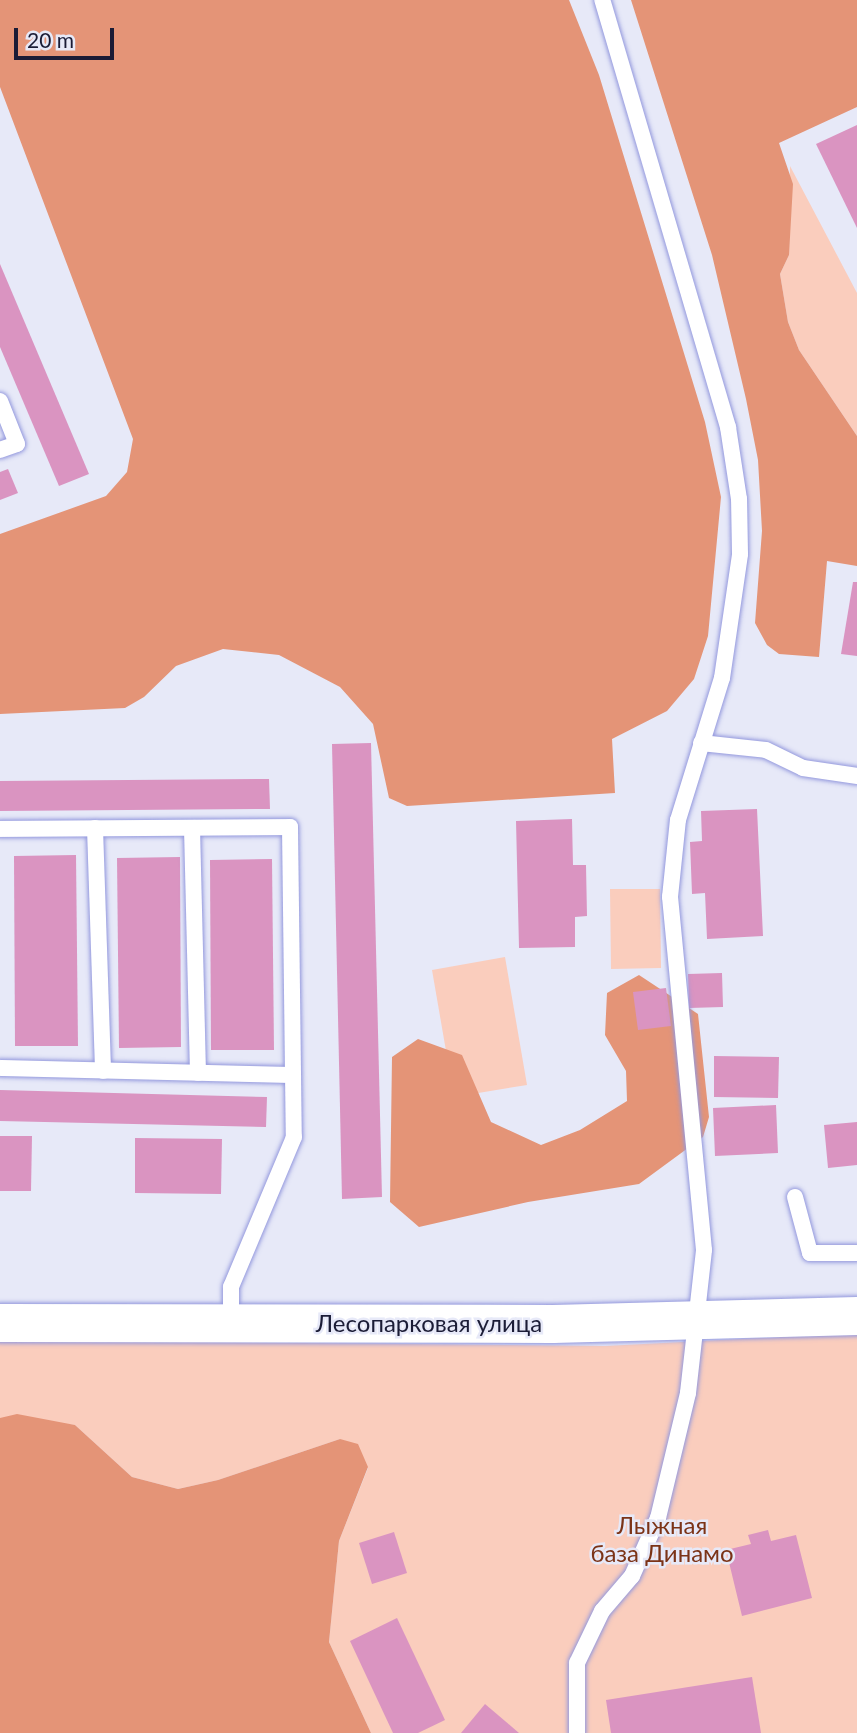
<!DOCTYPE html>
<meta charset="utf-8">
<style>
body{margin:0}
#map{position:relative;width:857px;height:1733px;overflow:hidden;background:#e7e9f8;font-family:Lato,sans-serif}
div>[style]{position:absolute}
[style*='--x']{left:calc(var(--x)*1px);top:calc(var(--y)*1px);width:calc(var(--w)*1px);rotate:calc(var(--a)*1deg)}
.green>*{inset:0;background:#facdbd}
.forest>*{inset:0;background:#e49477}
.building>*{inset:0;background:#da94c1}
.roads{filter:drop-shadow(0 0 2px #9398dd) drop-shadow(0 0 2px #9398dd)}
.lane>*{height:16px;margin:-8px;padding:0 8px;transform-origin:8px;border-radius:8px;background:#fff}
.secondary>*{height:38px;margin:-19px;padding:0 19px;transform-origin:19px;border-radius:19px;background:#fff}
span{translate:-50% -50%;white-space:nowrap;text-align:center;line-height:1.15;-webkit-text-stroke:5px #e7e9f8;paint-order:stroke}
.street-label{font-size:24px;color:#1b1c36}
.park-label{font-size:24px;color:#7b3317}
.scale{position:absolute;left:14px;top:28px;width:100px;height:32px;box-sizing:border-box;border:4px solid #1b1c36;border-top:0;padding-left:9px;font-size:21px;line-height:24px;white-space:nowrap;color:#1b1c36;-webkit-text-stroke:5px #e7e9f8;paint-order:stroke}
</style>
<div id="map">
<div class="green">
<div style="clip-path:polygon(790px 166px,857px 293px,857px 436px,799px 350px,788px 322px,780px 274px,789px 255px)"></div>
<div style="clip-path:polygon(660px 889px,661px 968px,611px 969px,610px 889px)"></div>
<div style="clip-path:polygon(505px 957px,527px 1085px,454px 1097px,432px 970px)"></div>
<div style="clip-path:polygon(857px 1333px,857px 1733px,371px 1733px,329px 1642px,339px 1541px,368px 1468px,340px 1439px,218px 1480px,178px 1489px,132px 1477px,75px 1425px,0 1418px,0 1340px,605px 1346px)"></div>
</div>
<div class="forest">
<div style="clip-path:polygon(0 0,569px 0,599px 75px,705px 422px,721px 497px,708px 636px,694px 679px,667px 711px,612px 739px,615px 793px,407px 806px,389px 798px,373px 724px,340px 687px,279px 655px,223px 649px,176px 666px,144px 697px,125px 708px,0 714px,0 534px,106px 496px,127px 472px,133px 439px,0 87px)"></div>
<div style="clip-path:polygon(631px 0,857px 0,857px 107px,779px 143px,793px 184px,789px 255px,780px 274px,788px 322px,799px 350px,857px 436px,857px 566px,827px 561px,819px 657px,779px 654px,767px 645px,755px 623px,762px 531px,758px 460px,746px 399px,712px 255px)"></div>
<div style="clip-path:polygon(639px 975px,698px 1014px,709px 1117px,703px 1137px,639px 1184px,528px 1202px,419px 1227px,390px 1202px,392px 1057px,418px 1039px,462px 1055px,491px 1122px,541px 1145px,580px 1130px,627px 1101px,626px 1071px,605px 1035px,607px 993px)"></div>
<div style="clip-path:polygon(17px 1414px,75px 1425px,132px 1477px,178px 1489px,218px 1480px,340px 1439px,358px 1444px,368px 1467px,339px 1541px,329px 1642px,371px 1733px,0 1733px,0 1418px)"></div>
</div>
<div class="building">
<div style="clip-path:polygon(857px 125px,857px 228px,816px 144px)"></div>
<div style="clip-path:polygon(0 264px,89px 474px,59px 486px,0 347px)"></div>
<div style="clip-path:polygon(8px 469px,18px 493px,0 500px,0 472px)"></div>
<div style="clip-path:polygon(853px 582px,857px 582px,857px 656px,841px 654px)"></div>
<div style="clip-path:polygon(371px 743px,382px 1197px,342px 1199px,332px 744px)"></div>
<div style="clip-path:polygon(269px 779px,270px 809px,0 811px,0 781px)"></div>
<div style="clip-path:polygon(757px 809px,763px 936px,707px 939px,705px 893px,692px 894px,690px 842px,702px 841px,701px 811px)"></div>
<div style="clip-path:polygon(572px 819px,573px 865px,586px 865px,587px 916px,575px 917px,575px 947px,519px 948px,516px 821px)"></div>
<div style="clip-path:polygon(76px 855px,78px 1046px,15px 1046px,14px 856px)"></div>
<div style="clip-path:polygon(180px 857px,181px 1047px,119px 1048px,117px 858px)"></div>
<div style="clip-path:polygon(272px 859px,274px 1050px,211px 1050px,210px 860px)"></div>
<div style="clip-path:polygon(722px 973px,723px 1007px,689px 1008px,688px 974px)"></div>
<div style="clip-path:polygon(666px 988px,671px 1026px,638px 1030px,633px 992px)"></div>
<div style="clip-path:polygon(714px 1056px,779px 1057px,778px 1098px,714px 1097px)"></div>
<div style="clip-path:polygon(0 1090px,267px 1097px,266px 1127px,0 1121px)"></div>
<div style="clip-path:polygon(776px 1105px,778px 1153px,715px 1156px,713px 1108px)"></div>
<div style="clip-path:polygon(857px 1122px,857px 1165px,828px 1168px,824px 1125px)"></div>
<div style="clip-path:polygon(0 1136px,32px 1136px,31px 1191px,0 1191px)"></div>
<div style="clip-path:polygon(135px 1138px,222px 1139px,221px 1194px,135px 1193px)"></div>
<div style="clip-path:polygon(768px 1530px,771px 1541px,796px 1535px,812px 1598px,742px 1616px,726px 1550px,751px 1544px,748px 1535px)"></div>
<div style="clip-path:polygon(394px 1532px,407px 1573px,372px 1584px,359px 1543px)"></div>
<div style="clip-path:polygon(397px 1618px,445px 1720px,418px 1733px,393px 1733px,350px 1641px)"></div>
<div style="clip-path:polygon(752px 1677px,761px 1733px,611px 1733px,606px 1700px)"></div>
<div style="clip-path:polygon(485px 1704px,519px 1733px,461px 1733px)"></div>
</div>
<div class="roads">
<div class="lane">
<div style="--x:0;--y:401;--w:46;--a:68.4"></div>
<div style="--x:17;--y:444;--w:18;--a:161"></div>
<div style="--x:701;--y:743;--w:65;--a:6.1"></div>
<div style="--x:766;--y:750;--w:41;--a:25.9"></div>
<div style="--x:803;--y:768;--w:55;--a:8.4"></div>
<div style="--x:95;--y:828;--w:243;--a:88.1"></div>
<div style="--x:192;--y:828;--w:245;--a:88.6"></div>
<div style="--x:0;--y:829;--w:290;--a:-0.4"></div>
<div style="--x:290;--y:827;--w:310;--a:89.3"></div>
<div style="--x:294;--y:1137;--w:163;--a:112.8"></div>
<div style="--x:231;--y:1287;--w:35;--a:90"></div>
<div style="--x:0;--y:1068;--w:293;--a:1.4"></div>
<div style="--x:795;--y:1197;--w:58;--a:75"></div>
<div style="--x:810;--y:1253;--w:47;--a:0"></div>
<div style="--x:577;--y:1733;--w:70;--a:-90"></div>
<div style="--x:577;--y:1663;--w:58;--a:-64.3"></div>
<div style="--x:602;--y:1611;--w:46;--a:-49.4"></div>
<div style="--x:632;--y:1576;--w:64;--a:-65.9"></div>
<div style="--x:658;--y:1518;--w:129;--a:-76.5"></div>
<div style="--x:688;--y:1393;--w:144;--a:-83.6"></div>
<div style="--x:704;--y:1250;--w:355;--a:-95.5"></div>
<div style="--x:670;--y:897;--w:77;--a:-84.1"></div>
<div style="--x:678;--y:820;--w:149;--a:-72.8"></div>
<div style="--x:722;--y:678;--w:125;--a:-81.7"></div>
<div style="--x:740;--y:554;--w:55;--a:-91"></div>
<div style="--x:739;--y:499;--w:73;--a:-98.7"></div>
<div style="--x:728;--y:427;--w:445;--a:-106.4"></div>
</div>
<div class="secondary">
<div style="--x:0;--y:1323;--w:553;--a:0.1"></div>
<div style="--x:553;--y:1324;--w:304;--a:-1.5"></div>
</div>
</div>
<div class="street-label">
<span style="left:429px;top:1323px">Лесопарковая улица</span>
</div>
<div class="park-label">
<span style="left:662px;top:1539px">Лыжная<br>база Динамо</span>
</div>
<div class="scale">20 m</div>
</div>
